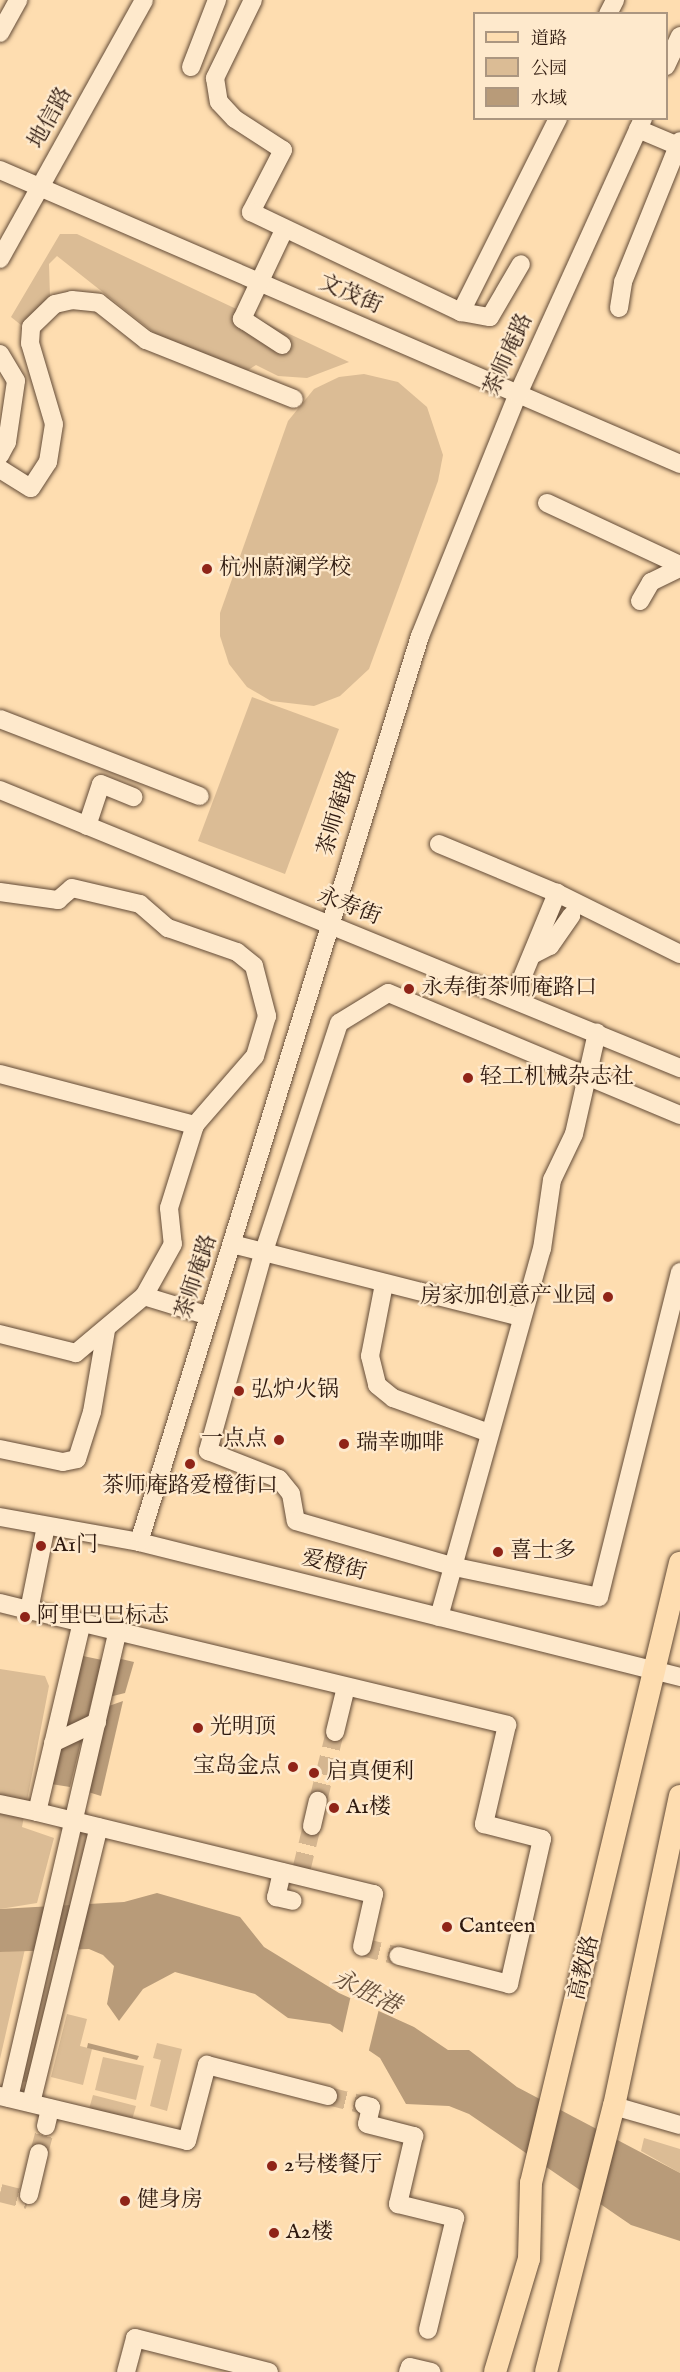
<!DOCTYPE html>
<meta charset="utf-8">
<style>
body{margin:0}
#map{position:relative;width:680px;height:2372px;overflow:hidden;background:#feddb0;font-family:"IM FELL English","Noto Serif SC",serif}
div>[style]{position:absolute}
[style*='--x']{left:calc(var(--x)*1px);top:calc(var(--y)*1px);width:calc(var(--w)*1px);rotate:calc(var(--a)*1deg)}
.green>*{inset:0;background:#dbbc95}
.water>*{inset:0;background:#b89b79}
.pier>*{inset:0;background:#feddb0}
.minor-tunnel>*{height:18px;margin-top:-9px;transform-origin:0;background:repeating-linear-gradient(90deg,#d5b690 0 18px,transparent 0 27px)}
.roads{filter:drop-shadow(0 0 2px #634b37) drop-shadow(0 0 2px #634b37)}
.minor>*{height:18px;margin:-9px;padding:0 9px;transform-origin:9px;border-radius:9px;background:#fee9cc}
.major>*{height:22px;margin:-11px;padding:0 11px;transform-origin:11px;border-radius:11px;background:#feddb0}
.dots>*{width:16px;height:16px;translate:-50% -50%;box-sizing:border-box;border:3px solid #fee9cc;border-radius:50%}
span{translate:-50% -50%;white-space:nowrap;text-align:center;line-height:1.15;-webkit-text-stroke:4.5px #fee9cc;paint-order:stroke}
.street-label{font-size:22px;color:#2f1a0f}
.poi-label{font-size:22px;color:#2f1a0f}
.left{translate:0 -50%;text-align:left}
.right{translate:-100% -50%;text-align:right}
.water-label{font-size:24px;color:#664e39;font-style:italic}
.legend{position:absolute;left:473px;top:12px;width:195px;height:108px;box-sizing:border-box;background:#fee9cc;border:2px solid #ab9680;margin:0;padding:8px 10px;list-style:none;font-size:18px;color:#2f1a0f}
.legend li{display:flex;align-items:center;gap:12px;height:30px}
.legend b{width:30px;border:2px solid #ab9680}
</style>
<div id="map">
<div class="green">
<div style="clip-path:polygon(60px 234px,77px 234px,349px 362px,307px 378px,278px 376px,256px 365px,245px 372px,162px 339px,57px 256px,49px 264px,50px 297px,21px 325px,11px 317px)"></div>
<div style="clip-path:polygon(364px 374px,398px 382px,427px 407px,443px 455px,438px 481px,369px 669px,340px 696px,314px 706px,271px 701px,247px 687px,229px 664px,220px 636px,220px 613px,288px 421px,314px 389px,339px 377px)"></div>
<div style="clip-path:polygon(252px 697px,339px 729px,285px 874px,198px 841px)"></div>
<div style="clip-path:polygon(0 1669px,45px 1676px,49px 1686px,22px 1827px,54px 1838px,37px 1903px,0 1909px)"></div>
<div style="clip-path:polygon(81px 1832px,89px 1834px,28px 2082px,20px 2081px)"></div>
<div style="clip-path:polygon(25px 1949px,0 2059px,0 1952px)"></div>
<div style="clip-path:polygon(67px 2014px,87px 2019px,80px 2046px,92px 2049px,83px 2085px,51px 2077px)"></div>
<div style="clip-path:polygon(157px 2043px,182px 2049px,167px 2111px,150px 2106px,161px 2060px,153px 2058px)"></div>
<div style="clip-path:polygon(103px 2057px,144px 2066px,136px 2100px,95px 2090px)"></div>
<div style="clip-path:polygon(93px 2095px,136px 2106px,132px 2120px,89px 2109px)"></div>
<div style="clip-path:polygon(644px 2138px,680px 2149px,680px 2173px,641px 2151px)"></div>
</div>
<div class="water">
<div style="clip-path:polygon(83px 1656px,102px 1660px,87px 1720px,65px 1727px)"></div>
<div style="clip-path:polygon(117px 1658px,134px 1662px,125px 1693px,109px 1697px)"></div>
<div style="clip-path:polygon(123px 1701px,101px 1796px,85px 1791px,106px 1707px)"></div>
<div style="clip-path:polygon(84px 1730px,70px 1787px,51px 1784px,60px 1744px)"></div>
<div style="clip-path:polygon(157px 1893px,240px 1917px,264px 1947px,339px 1993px,414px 2027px,448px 2050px,469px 2050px,517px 2087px,680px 2173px,680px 2241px,631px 2225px,469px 2114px,449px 2106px,406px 2104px,380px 2058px,330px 2024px,288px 2018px,255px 1994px,175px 1972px,143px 1989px,119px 2021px,107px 2004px,114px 1966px,103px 1955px,89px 1949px,0 1952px,0 1909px,124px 1902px)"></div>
<div style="clip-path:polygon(88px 2043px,139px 2056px,137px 2060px,87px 2048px)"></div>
</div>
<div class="pier">
<div style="clip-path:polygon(351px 1995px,379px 2009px,368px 2054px,342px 2035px)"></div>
</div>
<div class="minor-tunnel">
<div style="--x:318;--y:1801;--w:71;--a:-76.2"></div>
<div style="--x:301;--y:1871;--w:46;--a:-76.3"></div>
<div style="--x:362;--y:1947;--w:38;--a:14"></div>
<div style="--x:328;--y:2096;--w:37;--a:14"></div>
<div style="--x:39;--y:2153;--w:28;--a:-75"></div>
<div style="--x:0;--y:2193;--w:29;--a:14"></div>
</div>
<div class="roads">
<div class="minor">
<div style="--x:253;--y:0;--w:87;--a:116"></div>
<div style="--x:215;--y:78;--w:24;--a:81"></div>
<div style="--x:219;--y:102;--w:23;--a:47"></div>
<div style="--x:235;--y:119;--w:57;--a:32.9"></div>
<div style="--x:283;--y:150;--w:70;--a:117.3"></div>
<div style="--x:251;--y:212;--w:233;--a:25.5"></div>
<div style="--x:461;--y:312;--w:217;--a:-63.4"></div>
<div style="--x:608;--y:14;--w:16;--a:-63"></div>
<div style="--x:0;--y:33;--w:38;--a:-61"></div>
<div style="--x:666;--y:66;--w:33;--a:-65"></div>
<div style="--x:191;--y:67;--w:72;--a:-68.8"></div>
<div style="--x:638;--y:129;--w:43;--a:23"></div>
<div style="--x:678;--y:146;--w:5;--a:-68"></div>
<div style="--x:0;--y:170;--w:741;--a:23.38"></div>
<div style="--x:0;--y:259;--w:296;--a:-60.9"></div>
<div style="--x:619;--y:308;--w:26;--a:-81"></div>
<div style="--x:623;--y:282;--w:147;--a:-68"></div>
<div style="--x:461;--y:312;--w:29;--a:10"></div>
<div style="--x:490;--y:317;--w:61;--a:-59.7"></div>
<div style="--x:282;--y:345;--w:48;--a:-147"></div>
<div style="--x:242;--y:319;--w:98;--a:-64.7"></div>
<div style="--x:0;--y:354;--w:31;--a:59"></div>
<div style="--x:16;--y:381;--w:62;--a:98.4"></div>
<div style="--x:7;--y:442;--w:15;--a:118"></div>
<div style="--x:0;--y:469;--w:36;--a:32"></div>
<div style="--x:31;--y:488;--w:31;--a:-57"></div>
<div style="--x:48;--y:462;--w:38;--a:-81"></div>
<div style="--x:54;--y:424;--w:84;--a:-106.5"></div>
<div style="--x:30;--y:343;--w:16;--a:-86"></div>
<div style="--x:31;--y:327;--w:33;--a:-44"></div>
<div style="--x:55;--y:304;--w:17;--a:-13"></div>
<div style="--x:72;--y:300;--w:27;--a:6"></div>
<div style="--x:99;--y:303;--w:60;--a:38.2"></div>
<div style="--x:146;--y:340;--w:159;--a:21.7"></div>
<div style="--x:547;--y:503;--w:147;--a:25"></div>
<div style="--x:640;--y:601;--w:22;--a:-60"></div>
<div style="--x:651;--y:582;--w:32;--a:-26"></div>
<div style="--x:0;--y:719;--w:214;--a:21.1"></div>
<div style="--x:0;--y:790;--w:735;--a:22.24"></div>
<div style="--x:87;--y:826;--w:44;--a:-71.6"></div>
<div style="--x:101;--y:784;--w:35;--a:22"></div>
<div style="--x:439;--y:844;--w:128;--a:22.6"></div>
<div style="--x:0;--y:892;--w:59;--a:7.9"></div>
<div style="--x:58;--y:900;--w:18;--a:-41"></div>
<div style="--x:72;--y:888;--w:70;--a:13.2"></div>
<div style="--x:140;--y:904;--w:37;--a:41"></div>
<div style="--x:168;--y:928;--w:73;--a:19.2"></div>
<div style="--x:237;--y:952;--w:22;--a:39"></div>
<div style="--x:254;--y:966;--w:52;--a:75.4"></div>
<div style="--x:267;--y:1016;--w:42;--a:106.7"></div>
<div style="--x:255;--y:1056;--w:91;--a:131"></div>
<div style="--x:534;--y:954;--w:18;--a:-27"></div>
<div style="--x:550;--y:946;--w:37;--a:-55"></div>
<div style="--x:514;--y:997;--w:113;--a:-67.5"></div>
<div style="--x:557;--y:893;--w:137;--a:26.4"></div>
<div style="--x:0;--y:1074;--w:202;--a:14.7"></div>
<div style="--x:195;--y:1125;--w:87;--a:107.4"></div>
<div style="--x:169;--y:1208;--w:36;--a:84"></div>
<div style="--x:173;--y:1244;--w:60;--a:119.1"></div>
<div style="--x:144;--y:1296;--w:89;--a:140"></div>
<div style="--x:76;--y:1353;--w:78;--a:-166"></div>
<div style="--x:680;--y:1115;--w:316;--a:-157.3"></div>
<div style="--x:388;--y:993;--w:57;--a:148.5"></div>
<div style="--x:339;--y:1023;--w:243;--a:108.2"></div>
<div style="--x:263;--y:1254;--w:205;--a:105.6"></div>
<div style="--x:208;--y:1451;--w:76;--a:21.5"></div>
<div style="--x:279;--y:1479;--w:19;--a:51"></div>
<div style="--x:291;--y:1494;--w:27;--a:80"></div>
<div style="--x:296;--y:1521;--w:166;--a:16.1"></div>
<div style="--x:455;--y:1567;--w:147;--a:11.8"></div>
<div style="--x:599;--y:1597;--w:335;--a:-76"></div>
<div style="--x:232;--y:1244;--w:298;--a:14.2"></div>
<div style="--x:384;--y:1284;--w:73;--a:101"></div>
<div style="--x:370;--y:1356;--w:30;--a:76"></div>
<div style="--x:377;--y:1385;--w:21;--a:39"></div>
<div style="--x:393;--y:1398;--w:102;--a:20"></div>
<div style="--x:144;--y:1296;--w:68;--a:17.1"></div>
<div style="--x:0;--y:1449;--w:64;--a:11.7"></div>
<div style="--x:63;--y:1462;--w:14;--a:-12"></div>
<div style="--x:77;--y:1459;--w:49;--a:-72.3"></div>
<div style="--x:92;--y:1412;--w:83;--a:-80.3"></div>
<div style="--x:0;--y:1517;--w:141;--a:10.2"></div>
<div style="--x:139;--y:1542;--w:558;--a:14.01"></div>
<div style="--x:46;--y:1526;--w:86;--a:101.4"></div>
<div style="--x:29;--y:1610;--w:492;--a:13.5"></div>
<div style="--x:507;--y:1725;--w:102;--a:103.1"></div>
<div style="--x:484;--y:1824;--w:60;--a:14.5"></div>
<div style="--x:542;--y:1839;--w:149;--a:102.8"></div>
<div style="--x:509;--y:1984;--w:114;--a:-165.7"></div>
<div style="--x:139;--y:1542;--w:949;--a:-72.77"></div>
<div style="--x:420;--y:636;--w:261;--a:-68"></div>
<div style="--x:518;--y:394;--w:303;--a:-65.6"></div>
<div style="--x:0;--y:1603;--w:30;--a:14"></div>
<div style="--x:439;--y:1617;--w:382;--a:-74.4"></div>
<div style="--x:542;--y:1249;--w:70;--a:-81.8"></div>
<div style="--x:552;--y:1180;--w:51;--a:-64.4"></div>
<div style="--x:574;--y:1134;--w:104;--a:-77.2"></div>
<div style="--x:81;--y:1626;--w:191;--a:103.3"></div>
<div style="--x:37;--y:1812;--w:347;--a:13.7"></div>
<div style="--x:374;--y:1894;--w:54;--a:102.8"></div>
<div style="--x:335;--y:1732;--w:46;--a:-76.3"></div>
<div style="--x:53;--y:1743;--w:49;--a:-25.5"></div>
<div style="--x:0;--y:1804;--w:38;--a:12"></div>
<div style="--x:312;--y:1826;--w:26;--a:-77"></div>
<div style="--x:282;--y:1872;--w:26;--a:103"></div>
<div style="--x:276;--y:1897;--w:17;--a:13"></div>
<div style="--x:0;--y:2096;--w:192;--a:13.5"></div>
<div style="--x:187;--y:2141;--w:79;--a:-75.3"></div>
<div style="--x:207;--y:2065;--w:125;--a:14.4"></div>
<div style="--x:9;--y:2098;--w:480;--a:-76.9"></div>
<div style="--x:31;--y:2103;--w:284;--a:-76.2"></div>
<div style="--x:364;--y:2105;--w:7;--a:16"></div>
<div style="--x:371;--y:2107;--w:17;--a:103"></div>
<div style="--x:367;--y:2124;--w:49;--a:14.3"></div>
<div style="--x:414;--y:2136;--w:70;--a:103.2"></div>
<div style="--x:398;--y:2204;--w:59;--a:13.8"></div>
<div style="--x:455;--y:2218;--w:115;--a:103.6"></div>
<div style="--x:614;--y:2106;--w:69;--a:16.1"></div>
<div style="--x:46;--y:2126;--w:18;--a:-77"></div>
<div style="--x:29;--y:2195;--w:43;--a:-76.6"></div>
<div style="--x:126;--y:2372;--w:35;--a:-75"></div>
<div style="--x:135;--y:2338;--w:138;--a:14.2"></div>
<div style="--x:408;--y:2372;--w:5;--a:-68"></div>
<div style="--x:410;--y:2367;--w:22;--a:13"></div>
</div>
<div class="major">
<div style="--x:495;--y:2372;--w:118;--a:-73.3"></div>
<div style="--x:529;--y:2259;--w:76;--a:-88.5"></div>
<div style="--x:531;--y:2183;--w:638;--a:-76.49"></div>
<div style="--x:546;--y:2372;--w:275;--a:-75.7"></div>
<div style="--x:614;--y:2106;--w:317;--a:-78"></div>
</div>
</div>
<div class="dots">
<div style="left:207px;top:569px;background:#8f2418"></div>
<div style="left:409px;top:989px;background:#8f2418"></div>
<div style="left:468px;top:1078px;background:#8f2418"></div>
<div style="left:608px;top:1297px;background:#8f2418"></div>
<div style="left:239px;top:1391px;background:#8f2418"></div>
<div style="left:279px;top:1440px;background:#8f2418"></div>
<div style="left:344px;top:1444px;background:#8f2418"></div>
<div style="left:190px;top:1464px;background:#8f2418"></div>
<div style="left:41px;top:1546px;background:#8f2418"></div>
<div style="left:498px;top:1552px;background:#8f2418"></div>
<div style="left:25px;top:1617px;background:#8f2418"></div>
<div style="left:198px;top:1728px;background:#8f2418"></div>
<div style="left:293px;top:1767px;background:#8f2418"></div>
<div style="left:314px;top:1773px;background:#8f2418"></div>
<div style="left:334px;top:1808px;background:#8f2418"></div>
<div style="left:447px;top:1927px;background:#8f2418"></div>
<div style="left:272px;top:2166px;background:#8f2418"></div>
<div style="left:125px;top:2201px;background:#8f2418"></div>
<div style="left:274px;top:2233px;background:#8f2418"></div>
</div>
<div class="street-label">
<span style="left:51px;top:118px;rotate:-61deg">地信路</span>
<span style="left:350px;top:295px;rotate:23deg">文茂街</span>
<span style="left:509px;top:355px;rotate:-66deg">茶师庵路</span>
<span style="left:338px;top:813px;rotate:-74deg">茶师庵路</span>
<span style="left:349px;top:907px;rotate:21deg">永寿街</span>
<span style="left:197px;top:1277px;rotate:-72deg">茶师庵路</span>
<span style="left:334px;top:1566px;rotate:14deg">爱橙街</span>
<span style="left:585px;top:1968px;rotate:-77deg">高教路</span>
</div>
<div class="poi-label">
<span class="left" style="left:219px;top:569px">杭州蔚澜学校</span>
<span class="left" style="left:421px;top:989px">永寿街茶师庵路口</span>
<span class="left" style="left:480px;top:1078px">轻工机械杂志社</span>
<span class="right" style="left:596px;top:1297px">房家加创意产业园</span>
<span class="left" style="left:251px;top:1391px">弘炉火锅</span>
<span class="right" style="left:267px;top:1440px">一点点</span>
<span class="left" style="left:356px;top:1444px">瑞幸咖啡</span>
<span style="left:190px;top:1487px">茶师庵路爱橙街口</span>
<span class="left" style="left:53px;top:1546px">A1门</span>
<span class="left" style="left:510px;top:1552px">喜士多</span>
<span class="left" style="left:37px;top:1617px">阿里巴巴标志</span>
<span class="left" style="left:210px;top:1728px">光明顶</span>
<span class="right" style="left:281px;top:1767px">宝岛金点</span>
<span class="left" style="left:326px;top:1773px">启真便利</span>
<span class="left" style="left:346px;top:1808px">A1楼</span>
<span class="left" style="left:459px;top:1927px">Canteen</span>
<span class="left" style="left:284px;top:2166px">2号楼餐厅</span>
<span class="left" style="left:137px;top:2201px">健身房</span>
<span class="left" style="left:286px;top:2233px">A2楼</span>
</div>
<div class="water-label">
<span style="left:366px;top:1993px;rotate:26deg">永胜港</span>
</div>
<ul class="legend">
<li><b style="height:8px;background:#feddb0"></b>道路</li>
<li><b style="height:16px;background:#dbbc95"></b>公园</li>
<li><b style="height:16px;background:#b89b79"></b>水域</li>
</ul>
</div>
